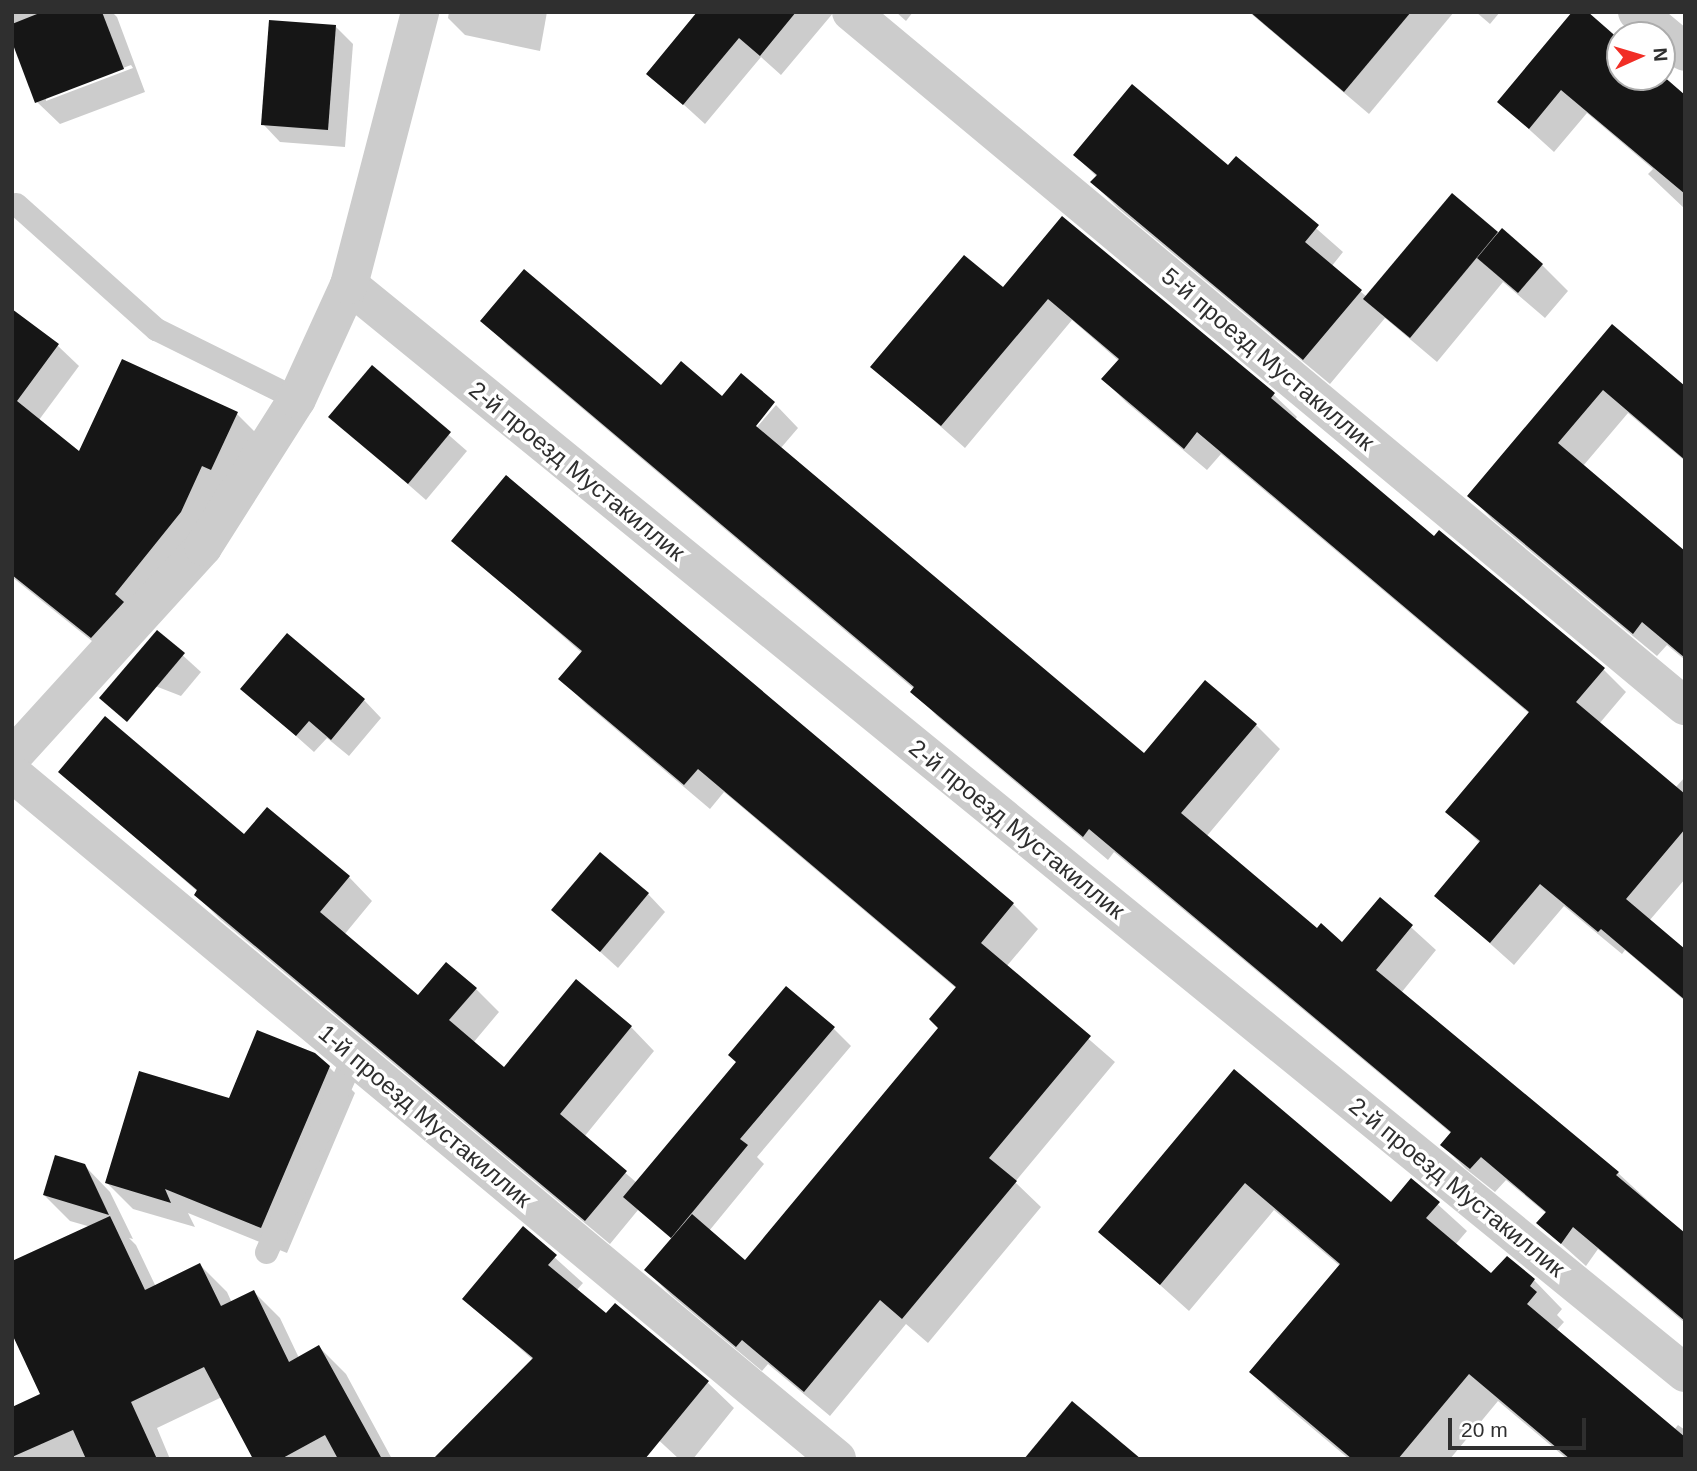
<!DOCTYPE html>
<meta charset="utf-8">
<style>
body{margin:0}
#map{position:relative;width:1697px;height:1471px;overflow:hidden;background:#fff;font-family:Arial,sans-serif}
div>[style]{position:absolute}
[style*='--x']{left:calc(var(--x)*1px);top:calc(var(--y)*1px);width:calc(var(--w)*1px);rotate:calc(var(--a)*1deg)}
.shadow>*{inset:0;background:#0003}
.building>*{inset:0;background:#161616}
.service>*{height:23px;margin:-11.5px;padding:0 11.5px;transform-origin:11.5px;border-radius:11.5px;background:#ccc}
.minor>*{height:38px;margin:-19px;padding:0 19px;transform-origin:19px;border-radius:19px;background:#ccc}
span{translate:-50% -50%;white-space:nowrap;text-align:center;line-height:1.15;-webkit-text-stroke:7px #fff;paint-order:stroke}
.street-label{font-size:24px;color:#2f2f2f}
.frame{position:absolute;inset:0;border:14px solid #2f2f2f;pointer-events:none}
.north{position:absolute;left:1606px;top:21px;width:70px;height:70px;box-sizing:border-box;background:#fff;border:2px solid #acacac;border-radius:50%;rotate:86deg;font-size:19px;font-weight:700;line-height:28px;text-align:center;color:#2f2f2f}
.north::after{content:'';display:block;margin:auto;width:24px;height:32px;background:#f12e26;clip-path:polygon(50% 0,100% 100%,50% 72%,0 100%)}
.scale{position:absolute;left:1448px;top:1418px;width:138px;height:32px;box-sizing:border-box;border:4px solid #2f2f2f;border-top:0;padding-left:9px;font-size:21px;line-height:24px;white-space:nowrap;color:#2f2f2f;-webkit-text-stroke:5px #fff;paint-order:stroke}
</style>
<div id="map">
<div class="shadow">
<div style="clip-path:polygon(evenodd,12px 12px,112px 12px,117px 17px,145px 92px,60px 124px,37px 102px,12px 37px,12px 12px,131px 65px,133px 68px,46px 101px,46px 97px,131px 65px)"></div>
<div style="clip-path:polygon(449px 12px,547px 12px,540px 51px,465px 35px,448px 18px)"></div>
<div style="clip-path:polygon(699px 12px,834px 12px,781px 75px,761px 57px,705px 124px,649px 73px)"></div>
<div style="clip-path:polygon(896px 12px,913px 12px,906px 21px)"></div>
<div style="clip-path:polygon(1249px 12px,1454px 12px,1369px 114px)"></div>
<div style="clip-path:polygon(1476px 12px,1500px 12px,1490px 24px)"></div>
<div style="clip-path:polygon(336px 27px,353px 44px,345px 147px,280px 142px,263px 124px)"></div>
<div style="clip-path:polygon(1620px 42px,1620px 77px,1685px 97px,1685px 209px,1648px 174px,1653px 169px,1587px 113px,1554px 152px,1499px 102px)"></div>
<div style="clip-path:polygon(1075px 155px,1229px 167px,1236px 158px,1343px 252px,1331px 267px,1367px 297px,1452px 196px,1498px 235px,1542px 265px,1568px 291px,1545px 318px,1503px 282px,1437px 362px,1385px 318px,1330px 384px,1118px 208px,1092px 182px,1097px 177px)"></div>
<div style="clip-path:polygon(1062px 219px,1274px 395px,1297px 417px,1295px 420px,1435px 538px,1603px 669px,1626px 692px,1599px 724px,1675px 788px,1685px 777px,1685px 879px,1649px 921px,1685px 951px,1685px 1001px,1625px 950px,1622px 954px,1564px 906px,1514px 965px,1437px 896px,1480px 843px,1448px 812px,1530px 714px,1221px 454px,1207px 470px,1126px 402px,1103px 379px,1119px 361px,1072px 320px,965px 448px,872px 366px,1003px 290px)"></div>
<div style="clip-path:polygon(12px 313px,58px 346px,79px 366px,33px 428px,12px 412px)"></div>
<div style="clip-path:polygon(483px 320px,661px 387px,751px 434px,776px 405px,798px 428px,780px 449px,1144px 755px,1256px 725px,1280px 749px,1206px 837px,1317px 930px,1342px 944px,1380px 899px,1436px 950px,1401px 993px,1618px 1173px,1685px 1235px,1685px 1323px,1598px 1249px,1586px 1266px,1538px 1223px,1547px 1214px,1506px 1180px,1495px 1192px,1466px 1169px,1442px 1145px,1452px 1134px,1114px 852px,1108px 860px,937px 716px,913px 691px,914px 689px,507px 345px)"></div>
<div style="clip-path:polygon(1612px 326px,1685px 388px,1685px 461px,1628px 413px,1583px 466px,1685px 552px,1685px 660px,1667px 645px,1657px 656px,1493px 520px,1470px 496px)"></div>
<div style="clip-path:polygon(372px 368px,467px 451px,426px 500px,331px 417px)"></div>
<div style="clip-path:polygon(237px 414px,258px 435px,112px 657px,12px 577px,12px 470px)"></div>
<div style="clip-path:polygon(507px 477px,1013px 904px,1038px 929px,1006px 967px,1115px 1062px,1015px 1182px,1041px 1207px,928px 1343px,906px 1324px,830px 1416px,768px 1364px,762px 1371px,671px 1295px,646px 1270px,672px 1239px,638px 1210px,610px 1244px,220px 919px,196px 895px,198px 892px,61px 772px,245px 837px,349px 877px,372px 901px,344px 935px,418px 997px,476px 989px,499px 1012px,473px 1043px,504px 1069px,631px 1027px,654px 1051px,584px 1137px,637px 1183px,833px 1028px,851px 1046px,757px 1157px,764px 1164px,709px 1231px,745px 1262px,940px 1028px,957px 989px,724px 792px,710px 809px,586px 704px,561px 679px,582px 653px,453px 540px)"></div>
<div style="clip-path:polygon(157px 632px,201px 672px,181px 696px,145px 682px)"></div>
<div style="clip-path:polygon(243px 689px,364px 700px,381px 718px,349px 756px,327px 738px,314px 752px)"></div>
<div style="clip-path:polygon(648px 894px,665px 912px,618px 968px,554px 910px)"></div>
<div style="clip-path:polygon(329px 1067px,355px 1093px,287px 1253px,188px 1213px,195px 1227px,133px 1209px,107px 1183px,230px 1101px)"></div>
<div style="clip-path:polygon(1234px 1072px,1391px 1205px,1412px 1181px,1467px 1231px,1455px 1245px,1492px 1275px,1507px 1258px,1534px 1280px,1562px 1309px,1557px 1315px,1564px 1322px,1556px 1331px,1674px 1430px,1678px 1425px,1685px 1430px,1685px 1459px,1567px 1459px,1498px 1401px,1450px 1459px,1349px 1459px,1279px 1400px,1251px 1372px,1340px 1266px,1274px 1210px,1189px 1311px,1101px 1232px)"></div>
<div style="clip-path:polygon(84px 1165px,110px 1192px,133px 1239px,129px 1238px,136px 1245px,156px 1287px,200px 1265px,227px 1292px,232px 1303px,254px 1292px,280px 1318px,299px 1358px,319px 1347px,346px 1374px,392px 1459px,255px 1459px,222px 1397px,157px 1428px,170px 1459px,12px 1459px,12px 1409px,42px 1395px,91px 1227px,70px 1221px,44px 1195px)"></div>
<div style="clip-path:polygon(523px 1229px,583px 1283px,576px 1291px,606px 1316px,707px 1382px,734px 1408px,693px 1459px,679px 1459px,652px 1434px,533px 1360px,465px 1299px)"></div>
</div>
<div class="building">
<div style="clip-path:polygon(42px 12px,102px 12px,124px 69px,35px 103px,12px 42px,12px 24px)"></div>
<div style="clip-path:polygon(697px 12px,796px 12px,760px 56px,739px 38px,683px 105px,646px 74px)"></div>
<div style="clip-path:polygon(1250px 12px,1411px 12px,1344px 92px)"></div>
<div style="clip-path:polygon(1572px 12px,1588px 12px,1620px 40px,1620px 77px,1662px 75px,1685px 95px,1685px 194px,1561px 90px,1529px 129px,1497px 102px)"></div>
<div style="clip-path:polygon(269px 20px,336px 25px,328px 130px,261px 125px)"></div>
<div style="clip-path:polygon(1132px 84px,1228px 165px,1236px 156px,1319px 225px,1305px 242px,1362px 290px,1303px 360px,1090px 182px,1097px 175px,1073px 155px)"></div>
<div style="clip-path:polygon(1452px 193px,1498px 232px,1410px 338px,1363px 299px)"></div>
<div style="clip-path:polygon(1062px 216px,1275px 393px,1271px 398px,1434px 536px,1439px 530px,1605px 668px,1576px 702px,1685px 794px,1685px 829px,1626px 899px,1685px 949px,1685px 1000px,1601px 929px,1598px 932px,1540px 884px,1490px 943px,1434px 896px,1480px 841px,1445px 812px,1529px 712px,1197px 432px,1184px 449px,1101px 379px,1119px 359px,1048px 299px,941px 426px,870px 367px,964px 255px,1003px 287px)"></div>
<div style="clip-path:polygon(1502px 228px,1543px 264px,1518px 293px,1477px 258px)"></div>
<div style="clip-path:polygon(524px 269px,661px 385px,681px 361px,722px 396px,741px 373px,775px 402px,756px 426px,1144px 753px,1205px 680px,1257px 724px,1181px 813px,1317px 928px,1321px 923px,1342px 942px,1380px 897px,1413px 925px,1376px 970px,1619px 1172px,1616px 1175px,1685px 1233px,1685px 1321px,1573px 1227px,1561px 1244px,1536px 1223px,1546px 1212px,1481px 1157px,1470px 1169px,1440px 1145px,1451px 1132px,1089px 829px,1083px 837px,910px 692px,914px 687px,480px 321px)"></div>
<div style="clip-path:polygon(12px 309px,59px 344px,17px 401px,79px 451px,122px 359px,238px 412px,211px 470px,202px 466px,181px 512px,115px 594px,124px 602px,91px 638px,12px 575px)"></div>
<div style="clip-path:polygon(1612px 324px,1685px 386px,1685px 460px,1603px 390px,1558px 443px,1685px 551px,1685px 658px,1642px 622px,1633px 634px,1467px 496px)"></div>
<div style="clip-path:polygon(372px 365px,451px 432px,408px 484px,328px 417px)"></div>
<div style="clip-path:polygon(506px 475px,1014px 903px,981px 943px,1091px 1036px,989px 1158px,1017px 1181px,902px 1319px,880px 1300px,804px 1392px,742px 1340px,736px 1347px,644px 1270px,692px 1214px,745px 1260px,938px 1028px,929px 1019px,956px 987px,698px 769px,684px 785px,558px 679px,582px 651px,451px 541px)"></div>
<div style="clip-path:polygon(157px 630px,185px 653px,127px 722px,99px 698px)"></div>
<div style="clip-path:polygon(287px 633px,365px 699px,331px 740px,309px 721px,296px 736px,240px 689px)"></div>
<div style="clip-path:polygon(105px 716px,244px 834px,267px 807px,350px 876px,320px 912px,418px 995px,446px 962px,477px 988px,449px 1020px,504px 1067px,576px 979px,632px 1026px,560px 1114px,627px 1171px,585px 1221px,194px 895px,197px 890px,58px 772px)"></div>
<div style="clip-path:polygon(600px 852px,649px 893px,600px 952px,551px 910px)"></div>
<div style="clip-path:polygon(786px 986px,835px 1027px,740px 1139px,748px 1145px,671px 1238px,623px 1197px,736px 1062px,728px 1055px)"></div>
<div style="clip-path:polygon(257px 1030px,315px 1053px,330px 1066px,261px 1228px,165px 1189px,171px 1203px,105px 1183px,139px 1071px,229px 1098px)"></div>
<div style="clip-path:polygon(1234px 1069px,1391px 1202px,1411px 1178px,1440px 1202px,1426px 1218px,1491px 1273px,1507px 1256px,1535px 1279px,1530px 1286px,1537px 1292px,1527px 1304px,1685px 1437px,1685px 1459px,1570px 1459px,1469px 1374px,1398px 1459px,1352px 1459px,1249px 1372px,1340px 1264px,1245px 1183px,1160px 1285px,1098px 1232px)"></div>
<div style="clip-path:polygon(55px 1155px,85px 1164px,109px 1215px,43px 1195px)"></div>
<div style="clip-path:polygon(110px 1216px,145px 1290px,200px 1263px,221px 1306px,254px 1290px,289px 1362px,319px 1345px,382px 1459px,338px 1459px,325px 1435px,281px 1459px,253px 1459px,204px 1367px,131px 1402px,157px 1459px,86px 1459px,73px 1430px,12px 1457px,12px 1407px,40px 1394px,12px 1334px,12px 1261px)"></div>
<div style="clip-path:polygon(523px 1226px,557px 1255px,548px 1265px,606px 1313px,615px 1303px,709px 1381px,645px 1459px,433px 1459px,533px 1358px,462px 1299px)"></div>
<div style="clip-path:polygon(1072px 1401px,1141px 1459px,1024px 1459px)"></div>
</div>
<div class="service">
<div style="--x:16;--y:204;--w:188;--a:41.8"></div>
<div style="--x:156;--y:329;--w:157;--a:26.4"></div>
<div style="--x:266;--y:1252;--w:214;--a:-66"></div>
</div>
<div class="minor">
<div style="--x:851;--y:12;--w:1085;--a:39.77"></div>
<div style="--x:1637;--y:12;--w:62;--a:39.8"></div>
<div style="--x:349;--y:285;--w:1723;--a:39.16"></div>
<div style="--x:12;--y:757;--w:284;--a:-47.7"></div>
<div style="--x:203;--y:547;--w:175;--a:-57.6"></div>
<div style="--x:297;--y:399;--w:125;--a:-65.5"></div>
<div style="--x:349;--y:285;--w:282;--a:-75.4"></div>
<div style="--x:12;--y:773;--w:1073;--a:39.74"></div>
</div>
<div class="street-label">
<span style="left:1268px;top:359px;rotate:40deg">5-й проезд Мустакиллик</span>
<span style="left:577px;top:471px;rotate:39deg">2-й проезд Мустакиллик</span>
<span style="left:1017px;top:829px;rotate:39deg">2-й проезд Мустакиллик</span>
<span style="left:425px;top:1116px;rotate:40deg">1-й проезд Мустакиллик</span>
<span style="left:1457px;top:1187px;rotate:39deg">2-й проезд Мустакиллик</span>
</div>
<div class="frame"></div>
<div class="north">N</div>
<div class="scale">20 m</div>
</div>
